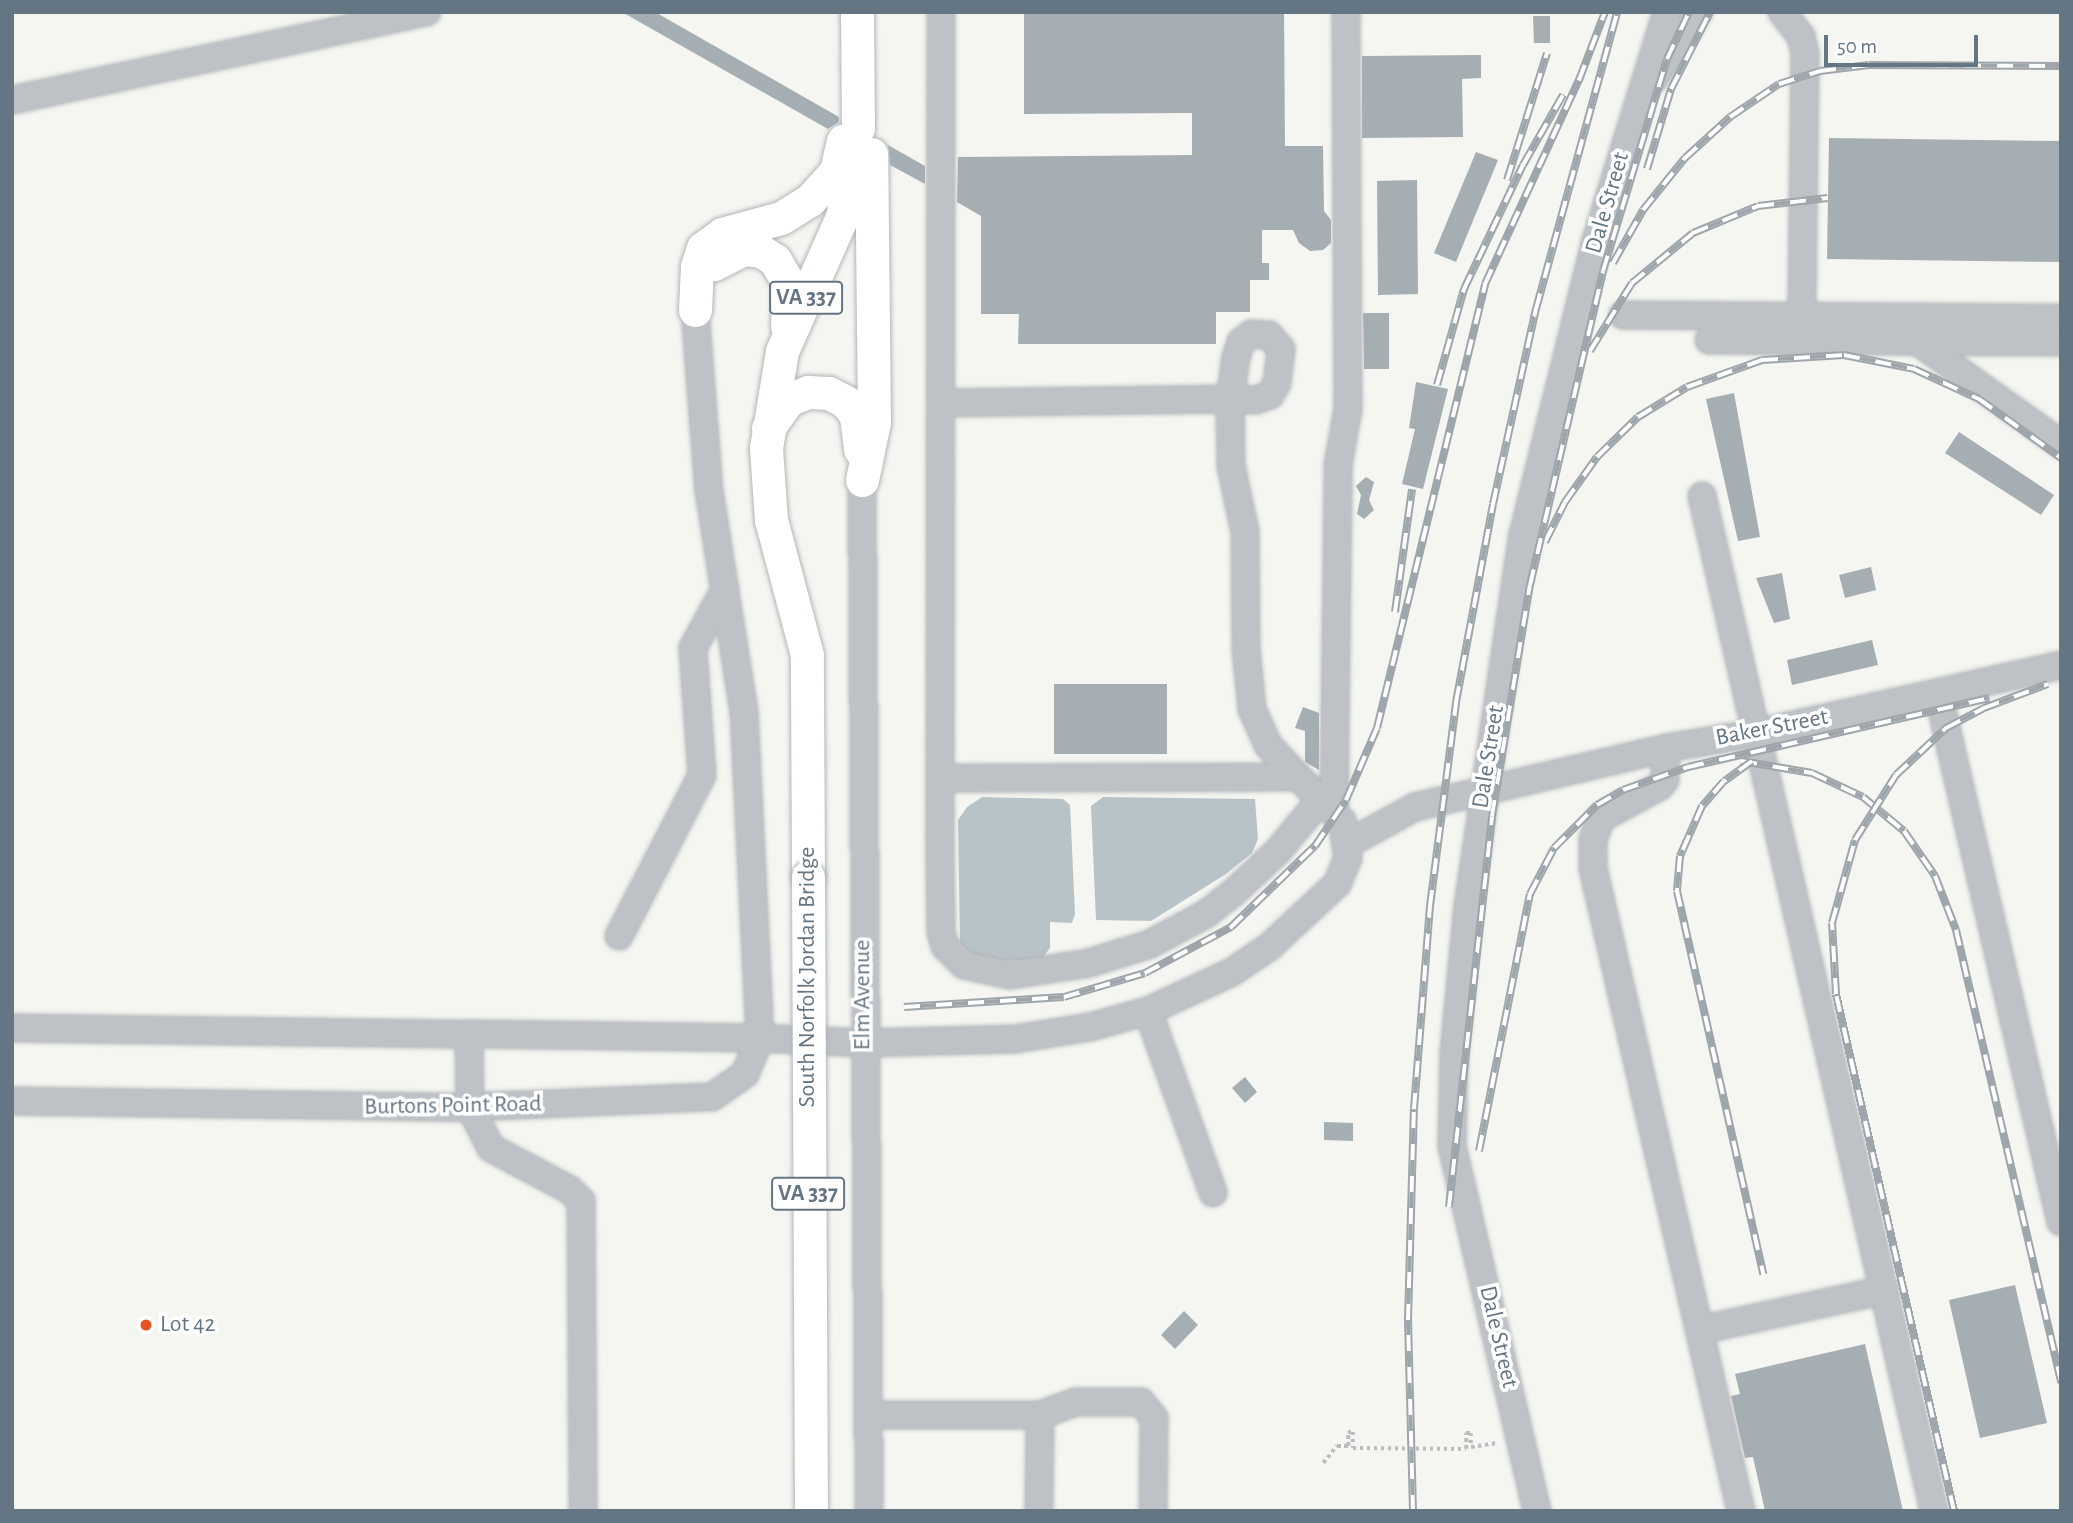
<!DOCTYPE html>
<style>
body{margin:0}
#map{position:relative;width:2073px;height:1523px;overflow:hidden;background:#f5f5f1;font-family:"Alegreya Sans",sans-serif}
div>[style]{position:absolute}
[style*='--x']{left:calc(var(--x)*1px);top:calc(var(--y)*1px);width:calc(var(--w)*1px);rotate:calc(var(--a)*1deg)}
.water>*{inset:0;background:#b8c3c8}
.building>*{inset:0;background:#a5aeb3}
.path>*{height:3.5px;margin-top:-1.75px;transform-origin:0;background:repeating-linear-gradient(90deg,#babcbf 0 3.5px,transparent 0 7px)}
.roads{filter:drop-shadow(0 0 2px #b1b6ba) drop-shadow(0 0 2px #b1b6ba)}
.minor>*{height:26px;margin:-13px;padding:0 13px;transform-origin:13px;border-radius:13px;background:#bec2c6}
.major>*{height:33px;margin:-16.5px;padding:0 16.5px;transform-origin:16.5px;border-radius:16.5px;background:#fff}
.rail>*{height:8px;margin-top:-4px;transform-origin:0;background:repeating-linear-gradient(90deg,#fff 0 16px,#9fa6ab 0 32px);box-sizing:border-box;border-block:2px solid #9fa6ab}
.path-bridge>*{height:3.5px;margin-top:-1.75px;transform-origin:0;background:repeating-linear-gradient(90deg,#babcbf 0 3.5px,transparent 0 7px)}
.bridges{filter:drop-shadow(0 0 2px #b1b6ba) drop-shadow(0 0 2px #b1b6ba)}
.major-bridge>*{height:33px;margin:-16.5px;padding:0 16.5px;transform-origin:16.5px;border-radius:16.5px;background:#fff}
.dots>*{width:19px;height:19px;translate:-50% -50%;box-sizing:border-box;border:4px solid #fff;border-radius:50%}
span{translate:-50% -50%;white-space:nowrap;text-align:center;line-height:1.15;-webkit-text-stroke:7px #fff;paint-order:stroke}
.shield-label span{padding:2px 5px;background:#fff;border:2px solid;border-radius:5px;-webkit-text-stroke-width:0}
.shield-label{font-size:23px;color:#647583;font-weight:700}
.street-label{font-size:24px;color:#647583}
.poi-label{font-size:24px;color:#647583}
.left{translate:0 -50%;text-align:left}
.frame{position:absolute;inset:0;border:14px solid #647583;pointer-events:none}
.scale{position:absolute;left:1824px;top:35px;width:154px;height:32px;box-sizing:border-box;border:4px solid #647583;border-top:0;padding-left:9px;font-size:21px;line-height:24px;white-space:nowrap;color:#647583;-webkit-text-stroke:5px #fff;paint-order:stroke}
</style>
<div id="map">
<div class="water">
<div style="clip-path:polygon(982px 797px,1063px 799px,1070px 805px,1075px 914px,1072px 923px,1050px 922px,1050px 948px,1041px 960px,981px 961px,960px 943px,958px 820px,967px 807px)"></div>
<div style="clip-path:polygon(1103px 797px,1255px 799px,1258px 839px,1252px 853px,1226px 874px,1151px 921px,1096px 920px,1091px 806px)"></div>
</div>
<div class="building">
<div style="clip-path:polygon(622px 12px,655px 12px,839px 117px,839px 122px,828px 129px)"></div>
<div style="clip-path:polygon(1024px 12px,1284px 12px,1285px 146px,1323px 146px,1324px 211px,1331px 220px,1331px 243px,1323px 250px,1310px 251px,1299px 243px,1293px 230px,1262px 230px,1262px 263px,1269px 263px,1269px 280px,1250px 280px,1250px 312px,1216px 312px,1216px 344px,1018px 344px,1019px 314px,981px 314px,981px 216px,957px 202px,958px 157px,1192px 155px,1192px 113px,1024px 114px)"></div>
<div style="clip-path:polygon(1533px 16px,1550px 16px,1550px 43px,1534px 43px)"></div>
<div style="clip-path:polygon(1481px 55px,1481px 78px,1462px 79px,1463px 137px,1362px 138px,1362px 56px)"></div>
<div style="clip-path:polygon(1829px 138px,2061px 141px,2061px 262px,1827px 259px)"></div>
<div style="clip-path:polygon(888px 145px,925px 166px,925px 184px,890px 165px)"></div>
<div style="clip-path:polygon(1476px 152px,1498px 160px,1456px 262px,1434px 253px)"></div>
<div style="clip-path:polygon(1417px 180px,1418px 294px,1378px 295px,1377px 181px)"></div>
<div style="clip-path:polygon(1363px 313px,1389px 313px,1389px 369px,1364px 369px)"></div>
<div style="clip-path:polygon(1416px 382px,1448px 389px,1423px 489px,1402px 484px,1415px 429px,1409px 428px)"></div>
<div style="clip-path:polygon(1734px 393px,1760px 537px,1738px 541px,1706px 399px)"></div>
<div style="clip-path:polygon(1959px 432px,2054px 495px,2041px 515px,1945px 453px)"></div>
<div style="clip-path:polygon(1366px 477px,1374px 482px,1369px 500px,1374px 510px,1364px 519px,1357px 514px,1361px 495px,1356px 486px)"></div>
<div style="clip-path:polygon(1871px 567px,1876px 590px,1845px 598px,1839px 575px)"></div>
<div style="clip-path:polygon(1782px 573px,1790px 619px,1774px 623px,1756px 578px)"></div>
<div style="clip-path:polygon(1872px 640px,1878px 665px,1792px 685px,1787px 660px)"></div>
<div style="clip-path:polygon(1054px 684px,1167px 684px,1167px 754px,1054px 754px)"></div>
<div style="clip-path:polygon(1303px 707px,1319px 713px,1319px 770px,1305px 762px,1305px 731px,1295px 728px)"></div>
<div style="clip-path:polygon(1245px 1077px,1257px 1092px,1245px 1103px,1232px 1088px)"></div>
<div style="clip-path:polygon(1324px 1122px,1353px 1123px,1353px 1141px,1324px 1140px)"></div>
<div style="clip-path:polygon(2015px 1285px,2047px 1423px,1980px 1438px,1949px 1300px)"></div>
<div style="clip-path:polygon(1184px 1311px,1198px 1325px,1175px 1349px,1161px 1335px)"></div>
<div style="clip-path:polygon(1865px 1344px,1903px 1511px,1765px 1511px,1753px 1457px,1745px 1458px,1731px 1396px,1740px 1394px,1735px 1374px)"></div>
</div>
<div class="path">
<div style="--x:1466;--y:1449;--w:16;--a:-90"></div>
<div style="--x:1466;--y:1433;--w:5;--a:0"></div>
<div style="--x:1471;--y:1433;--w:14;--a:90"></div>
<div style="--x:1471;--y:1447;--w:26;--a:-9"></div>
<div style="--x:1323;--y:1463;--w:22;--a:-51"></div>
<div style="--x:1337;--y:1446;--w:11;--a:0"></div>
<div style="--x:1348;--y:1446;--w:14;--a:-90"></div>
<div style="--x:1348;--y:1432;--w:5;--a:0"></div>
<div style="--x:1353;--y:1432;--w:16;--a:90"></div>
</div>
<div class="roads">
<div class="minor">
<div style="--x:941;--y:12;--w:847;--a:90.07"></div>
<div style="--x:940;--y:859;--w:73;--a:89.2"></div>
<div style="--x:941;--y:932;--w:15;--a:74"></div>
<div style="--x:945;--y:946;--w:27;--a:45"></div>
<div style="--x:964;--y:965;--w:47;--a:12.3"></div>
<div style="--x:1010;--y:975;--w:80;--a:-8.6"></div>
<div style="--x:1089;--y:963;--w:64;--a:-17.3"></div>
<div style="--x:1150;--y:944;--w:64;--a:-28.2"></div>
<div style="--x:1206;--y:914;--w:34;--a:-38"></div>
<div style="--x:1233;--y:893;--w:62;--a:-43"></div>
<div style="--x:1278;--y:851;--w:67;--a:-50.4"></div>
<div style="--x:1782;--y:12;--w:31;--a:52"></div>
<div style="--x:1801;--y:36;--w:17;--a:77"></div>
<div style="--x:1805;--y:53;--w:262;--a:90.7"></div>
<div style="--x:1654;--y:79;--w:80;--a:-56.7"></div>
<div style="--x:12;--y:100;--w:424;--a:-12"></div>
<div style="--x:1623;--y:315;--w:438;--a:0.4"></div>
<div style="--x:1914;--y:339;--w:181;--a:35.5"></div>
<div style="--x:1709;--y:340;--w:352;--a:0.3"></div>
<div style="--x:941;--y:403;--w:289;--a:-0.8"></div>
<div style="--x:1230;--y:399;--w:26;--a:2"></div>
<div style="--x:1256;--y:400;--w:15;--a:-20"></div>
<div style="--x:1270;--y:395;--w:14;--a:-60"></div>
<div style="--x:1277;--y:383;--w:34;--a:-83"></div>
<div style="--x:1281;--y:349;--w:18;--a:-131"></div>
<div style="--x:1269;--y:335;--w:18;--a:-177"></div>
<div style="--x:1251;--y:334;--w:13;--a:141"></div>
<div style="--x:1241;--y:342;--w:16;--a:108"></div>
<div style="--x:1236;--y:357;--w:42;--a:98.1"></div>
<div style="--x:1230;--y:399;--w:67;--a:89.1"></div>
<div style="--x:1231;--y:466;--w:67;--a:78"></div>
<div style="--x:1245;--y:532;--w:117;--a:89.5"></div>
<div style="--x:1246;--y:649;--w:60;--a:84.3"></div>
<div style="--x:1252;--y:709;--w:39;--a:66"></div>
<div style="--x:1268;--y:745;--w:44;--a:46.8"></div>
<div style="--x:862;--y:480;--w:1031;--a:89.61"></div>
<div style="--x:1702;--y:496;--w:1041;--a:77.12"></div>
<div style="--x:1938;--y:693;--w:543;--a:76.91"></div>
<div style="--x:1666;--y:748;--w:32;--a:92"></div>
<div style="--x:1665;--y:780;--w:8;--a:130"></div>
<div style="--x:1660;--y:786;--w:67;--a:151.5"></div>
<div style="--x:1601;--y:818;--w:23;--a:110"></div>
<div style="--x:1593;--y:840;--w:28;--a:90"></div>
<div style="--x:1593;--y:868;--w:660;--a:77.04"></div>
<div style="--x:1334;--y:810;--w:345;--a:-89.3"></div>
<div style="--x:1338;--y:465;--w:57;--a:-79.9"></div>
<div style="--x:1348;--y:409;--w:397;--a:-90.3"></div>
<div style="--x:1349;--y:843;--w:75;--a:-28.6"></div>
<div style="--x:1415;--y:807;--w:258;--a:-13.2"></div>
<div style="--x:1666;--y:748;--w:92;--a:-9.4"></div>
<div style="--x:1757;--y:733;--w:312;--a:-12.6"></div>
<div style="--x:619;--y:936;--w:181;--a:-62.7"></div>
<div style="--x:702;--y:775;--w:127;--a:-94.1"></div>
<div style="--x:693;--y:648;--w:67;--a:-61.5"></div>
<div style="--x:1148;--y:1011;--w:193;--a:70.3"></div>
<div style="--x:12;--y:1028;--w:457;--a:0.8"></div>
<div style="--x:469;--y:1034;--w:73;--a:89.2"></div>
<div style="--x:470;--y:1107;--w:46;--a:62.9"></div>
<div style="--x:491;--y:1148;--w:89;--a:28"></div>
<div style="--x:570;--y:1190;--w:16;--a:45"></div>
<div style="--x:581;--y:1201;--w:310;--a:89.6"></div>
<div style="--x:469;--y:1034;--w:291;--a:0.8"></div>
<div style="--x:760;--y:1038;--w:326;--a:-92.8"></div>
<div style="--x:744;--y:712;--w:223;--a:-99"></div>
<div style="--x:709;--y:492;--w:183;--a:-94.4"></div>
<div style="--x:12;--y:1101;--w:458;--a:0.8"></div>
<div style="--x:470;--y:1107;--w:242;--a:-2.4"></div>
<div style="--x:712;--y:1097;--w:40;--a:-34.9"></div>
<div style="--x:745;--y:1074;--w:39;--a:-67"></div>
<div style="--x:760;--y:1038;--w:103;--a:2.8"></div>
<div style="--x:863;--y:1043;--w:152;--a:-1.5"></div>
<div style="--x:1015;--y:1039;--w:76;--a:-9.1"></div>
<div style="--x:1090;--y:1027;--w:60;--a:-15.4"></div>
<div style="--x:1148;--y:1011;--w:93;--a:-24.9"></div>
<div style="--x:1232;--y:972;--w:45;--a:-34"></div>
<div style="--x:1269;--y:947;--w:93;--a:-42.8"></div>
<div style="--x:1337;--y:884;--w:28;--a:-67"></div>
<div style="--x:1348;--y:858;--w:37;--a:-99"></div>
<div style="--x:1342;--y:821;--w:62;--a:-135"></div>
<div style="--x:1298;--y:777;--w:357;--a:179.8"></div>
<div style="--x:1700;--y:1330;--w:189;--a:-12.2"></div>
<div style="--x:869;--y:1415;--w:171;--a:0"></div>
<div style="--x:1040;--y:1415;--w:38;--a:-20"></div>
<div style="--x:1076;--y:1402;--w:65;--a:0"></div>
<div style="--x:1141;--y:1402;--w:21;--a:51"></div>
<div style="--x:1154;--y:1418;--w:93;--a:90.6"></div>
<div style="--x:1039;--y:1511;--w:96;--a:-89.4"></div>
<div style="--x:1537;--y:1511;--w:376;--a:-103.1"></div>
<div style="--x:1452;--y:1145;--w:92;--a:-88.8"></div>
<div style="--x:1454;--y:1053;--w:148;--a:-84.6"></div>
<div style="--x:1468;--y:906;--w:375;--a:-81.6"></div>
<div style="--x:1523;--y:535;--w:303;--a:-76.1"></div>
<div style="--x:1596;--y:241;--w:240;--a:-72.8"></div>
</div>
<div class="major">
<div style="--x:857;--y:12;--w:116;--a:89.5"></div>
<div style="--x:714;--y:264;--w:33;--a:-27"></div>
<div style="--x:743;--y:249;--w:18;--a:6"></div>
<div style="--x:761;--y:251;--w:17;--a:33"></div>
<div style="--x:775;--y:260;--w:28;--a:60"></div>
<div style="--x:789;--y:284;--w:42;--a:92.7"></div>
<div style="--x:695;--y:310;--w:44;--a:-87.4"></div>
<div style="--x:697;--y:266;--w:19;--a:-72"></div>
<div style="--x:703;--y:248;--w:24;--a:-36"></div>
<div style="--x:722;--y:234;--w:61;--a:-15.2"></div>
<div style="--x:781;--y:218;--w:34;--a:-32"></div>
<div style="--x:810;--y:200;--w:39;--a:-48"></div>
<div style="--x:836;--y:171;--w:31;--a:-77"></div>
<div style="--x:768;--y:428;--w:34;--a:-54"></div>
<div style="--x:788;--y:400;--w:22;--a:-22"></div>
<div style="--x:808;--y:392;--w:21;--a:3"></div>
<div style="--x:829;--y:393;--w:19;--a:28"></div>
<div style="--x:846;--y:402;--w:17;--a:54"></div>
<div style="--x:856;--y:416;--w:34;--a:83"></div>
<div style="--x:862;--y:480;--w:59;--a:-78.3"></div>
<div style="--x:874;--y:422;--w:268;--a:-90.6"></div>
<div style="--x:808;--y:877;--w:222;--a:-90.3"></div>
<div style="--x:807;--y:655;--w:140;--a:-104.9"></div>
<div style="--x:771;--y:520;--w:72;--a:-94"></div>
<div style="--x:766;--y:448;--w:98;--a:-80.6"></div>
<div style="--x:782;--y:351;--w:147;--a:-65.9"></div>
<div style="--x:842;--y:217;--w:73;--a:-78.1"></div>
</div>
</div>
<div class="rail">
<div style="--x:1647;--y:169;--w:84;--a:-73.3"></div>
<div style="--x:1671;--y:89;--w:86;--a:-63.1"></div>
<div style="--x:1507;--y:180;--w:133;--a:-72.5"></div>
<div style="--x:1613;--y:263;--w:61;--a:-60.5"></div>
<div style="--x:1643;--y:210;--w:67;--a:-51.1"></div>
<div style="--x:1685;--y:158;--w:61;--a:-42.3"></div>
<div style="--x:1730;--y:117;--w:59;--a:-34"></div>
<div style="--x:1779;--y:84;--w:43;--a:-17.6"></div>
<div style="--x:1820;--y:71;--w:49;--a:-7"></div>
<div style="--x:1869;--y:65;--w:192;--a:0.3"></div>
<div style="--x:1590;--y:351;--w:80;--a:-58.3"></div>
<div style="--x:1632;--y:283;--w:79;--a:-39.3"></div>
<div style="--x:1693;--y:233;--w:70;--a:-22.6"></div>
<div style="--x:1758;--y:206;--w:70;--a:-6.5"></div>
<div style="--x:1437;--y:385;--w:100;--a:-74.3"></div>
<div style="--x:1464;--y:289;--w:137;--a:-64.6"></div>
<div style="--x:1523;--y:165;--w:81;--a:-60.3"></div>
<div style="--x:1545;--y:542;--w:45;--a:-63.4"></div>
<div style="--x:1565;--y:502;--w:55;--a:-54.6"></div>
<div style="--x:1597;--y:457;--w:57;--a:-44.3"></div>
<div style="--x:1638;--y:417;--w:57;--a:-31.5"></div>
<div style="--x:1687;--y:387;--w:80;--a:-19.8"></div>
<div style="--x:1762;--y:360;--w:82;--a:-3.5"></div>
<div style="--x:1844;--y:355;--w:71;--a:11.3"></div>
<div style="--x:1914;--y:369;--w:72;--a:24.8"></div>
<div style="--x:1979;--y:399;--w:101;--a:35.7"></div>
<div style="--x:1395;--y:612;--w:124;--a:-82.1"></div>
<div style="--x:1741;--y:761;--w:72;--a:9.6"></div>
<div style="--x:1812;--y:773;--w:56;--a:25.2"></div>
<div style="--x:1863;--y:797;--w:53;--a:39.7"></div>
<div style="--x:1904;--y:831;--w:55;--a:55.4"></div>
<div style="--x:1935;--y:876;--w:58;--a:68.7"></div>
<div style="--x:1956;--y:930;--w:465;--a:76.9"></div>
<div style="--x:1752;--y:761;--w:34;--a:144"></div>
<div style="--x:1724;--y:781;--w:33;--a:131"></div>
<div style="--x:1702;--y:806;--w:55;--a:113.7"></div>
<div style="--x:1680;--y:856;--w:35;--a:95"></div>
<div style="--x:1677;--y:891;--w:393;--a:77.3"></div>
<div style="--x:904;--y:1007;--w:160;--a:-3.6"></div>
<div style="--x:1064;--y:997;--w:84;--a:-16.5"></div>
<div style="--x:1145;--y:973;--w:98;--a:-28.1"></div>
<div style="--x:1231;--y:927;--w:117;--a:-44"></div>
<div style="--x:1315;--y:846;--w:55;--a:-56"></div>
<div style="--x:1346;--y:800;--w:78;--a:-66.7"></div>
<div style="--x:1377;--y:728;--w:457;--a:-76.3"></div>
<div style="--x:1485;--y:284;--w:225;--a:-65.3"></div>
<div style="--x:1579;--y:80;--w:73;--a:-69.1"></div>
<div style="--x:1479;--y:1151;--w:262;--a:-78.8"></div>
<div style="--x:1530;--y:894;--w:52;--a:-62.4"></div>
<div style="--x:1554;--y:848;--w:61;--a:-45"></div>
<div style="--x:1597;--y:805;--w:30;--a:-30"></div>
<div style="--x:1623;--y:790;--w:69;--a:-19.5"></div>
<div style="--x:1688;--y:767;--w:309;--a:-12.9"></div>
<div style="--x:1449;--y:1207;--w:393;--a:-83.7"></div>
<div style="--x:1492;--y:816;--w:234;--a:-80.7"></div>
<div style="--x:1530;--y:585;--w:322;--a:-76.9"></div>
<div style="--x:1603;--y:271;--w:221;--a:-73.2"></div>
<div style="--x:1667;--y:59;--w:52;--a:-64.9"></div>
<div style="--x:1413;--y:1511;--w:191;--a:-91.5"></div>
<div style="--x:1408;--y:1320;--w:211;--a:-88.4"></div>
<div style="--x:1414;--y:1109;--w:204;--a:-85.5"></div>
<div style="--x:1430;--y:906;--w:206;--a:-82.7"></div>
<div style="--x:1456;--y:702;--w:201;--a:-79.4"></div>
<div style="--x:1493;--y:504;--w:200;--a:-77.6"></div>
<div style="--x:1536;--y:309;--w:308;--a:-74.7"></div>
<div style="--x:1954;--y:1511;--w:530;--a:-102.86"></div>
<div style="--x:1836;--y:994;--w:71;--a:-93.2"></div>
<div style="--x:1832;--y:923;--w:86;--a:-74.5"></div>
<div style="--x:1855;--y:840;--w:77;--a:-57.8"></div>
<div style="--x:1896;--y:775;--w:69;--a:-43.2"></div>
<div style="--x:1946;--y:728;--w:43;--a:-27.8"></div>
<div style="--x:1984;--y:708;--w:68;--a:-20.6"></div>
</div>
<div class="path-bridge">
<div style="--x:1353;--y:1448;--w:113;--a:0.5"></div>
</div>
<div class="bridges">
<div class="major-bridge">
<div style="--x:808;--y:877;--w:634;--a:89.73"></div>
</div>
</div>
<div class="dots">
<div style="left:146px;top:1325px;background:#e45323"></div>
</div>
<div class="shield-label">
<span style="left:806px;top:298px">VA 337</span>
<span style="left:808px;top:1194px">VA 337</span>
</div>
<div class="street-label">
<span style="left:1608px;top:203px;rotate:-74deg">Dale Street</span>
<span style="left:1772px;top:728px;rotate:-11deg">Baker Street</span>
<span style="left:1489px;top:757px;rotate:-81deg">Dale Street</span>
<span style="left:808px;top:977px;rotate:-90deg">South Norfolk Jordan Bridge</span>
<span style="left:863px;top:995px;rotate:-90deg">Elm Avenue</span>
<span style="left:453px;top:1106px;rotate:-1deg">Burtons Point Road</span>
<span style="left:1498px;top:1337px;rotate:77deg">Dale Street</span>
</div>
<div class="poi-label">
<span class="left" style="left:160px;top:1325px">Lot 42</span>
</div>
<div class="frame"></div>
<div class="scale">50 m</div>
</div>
